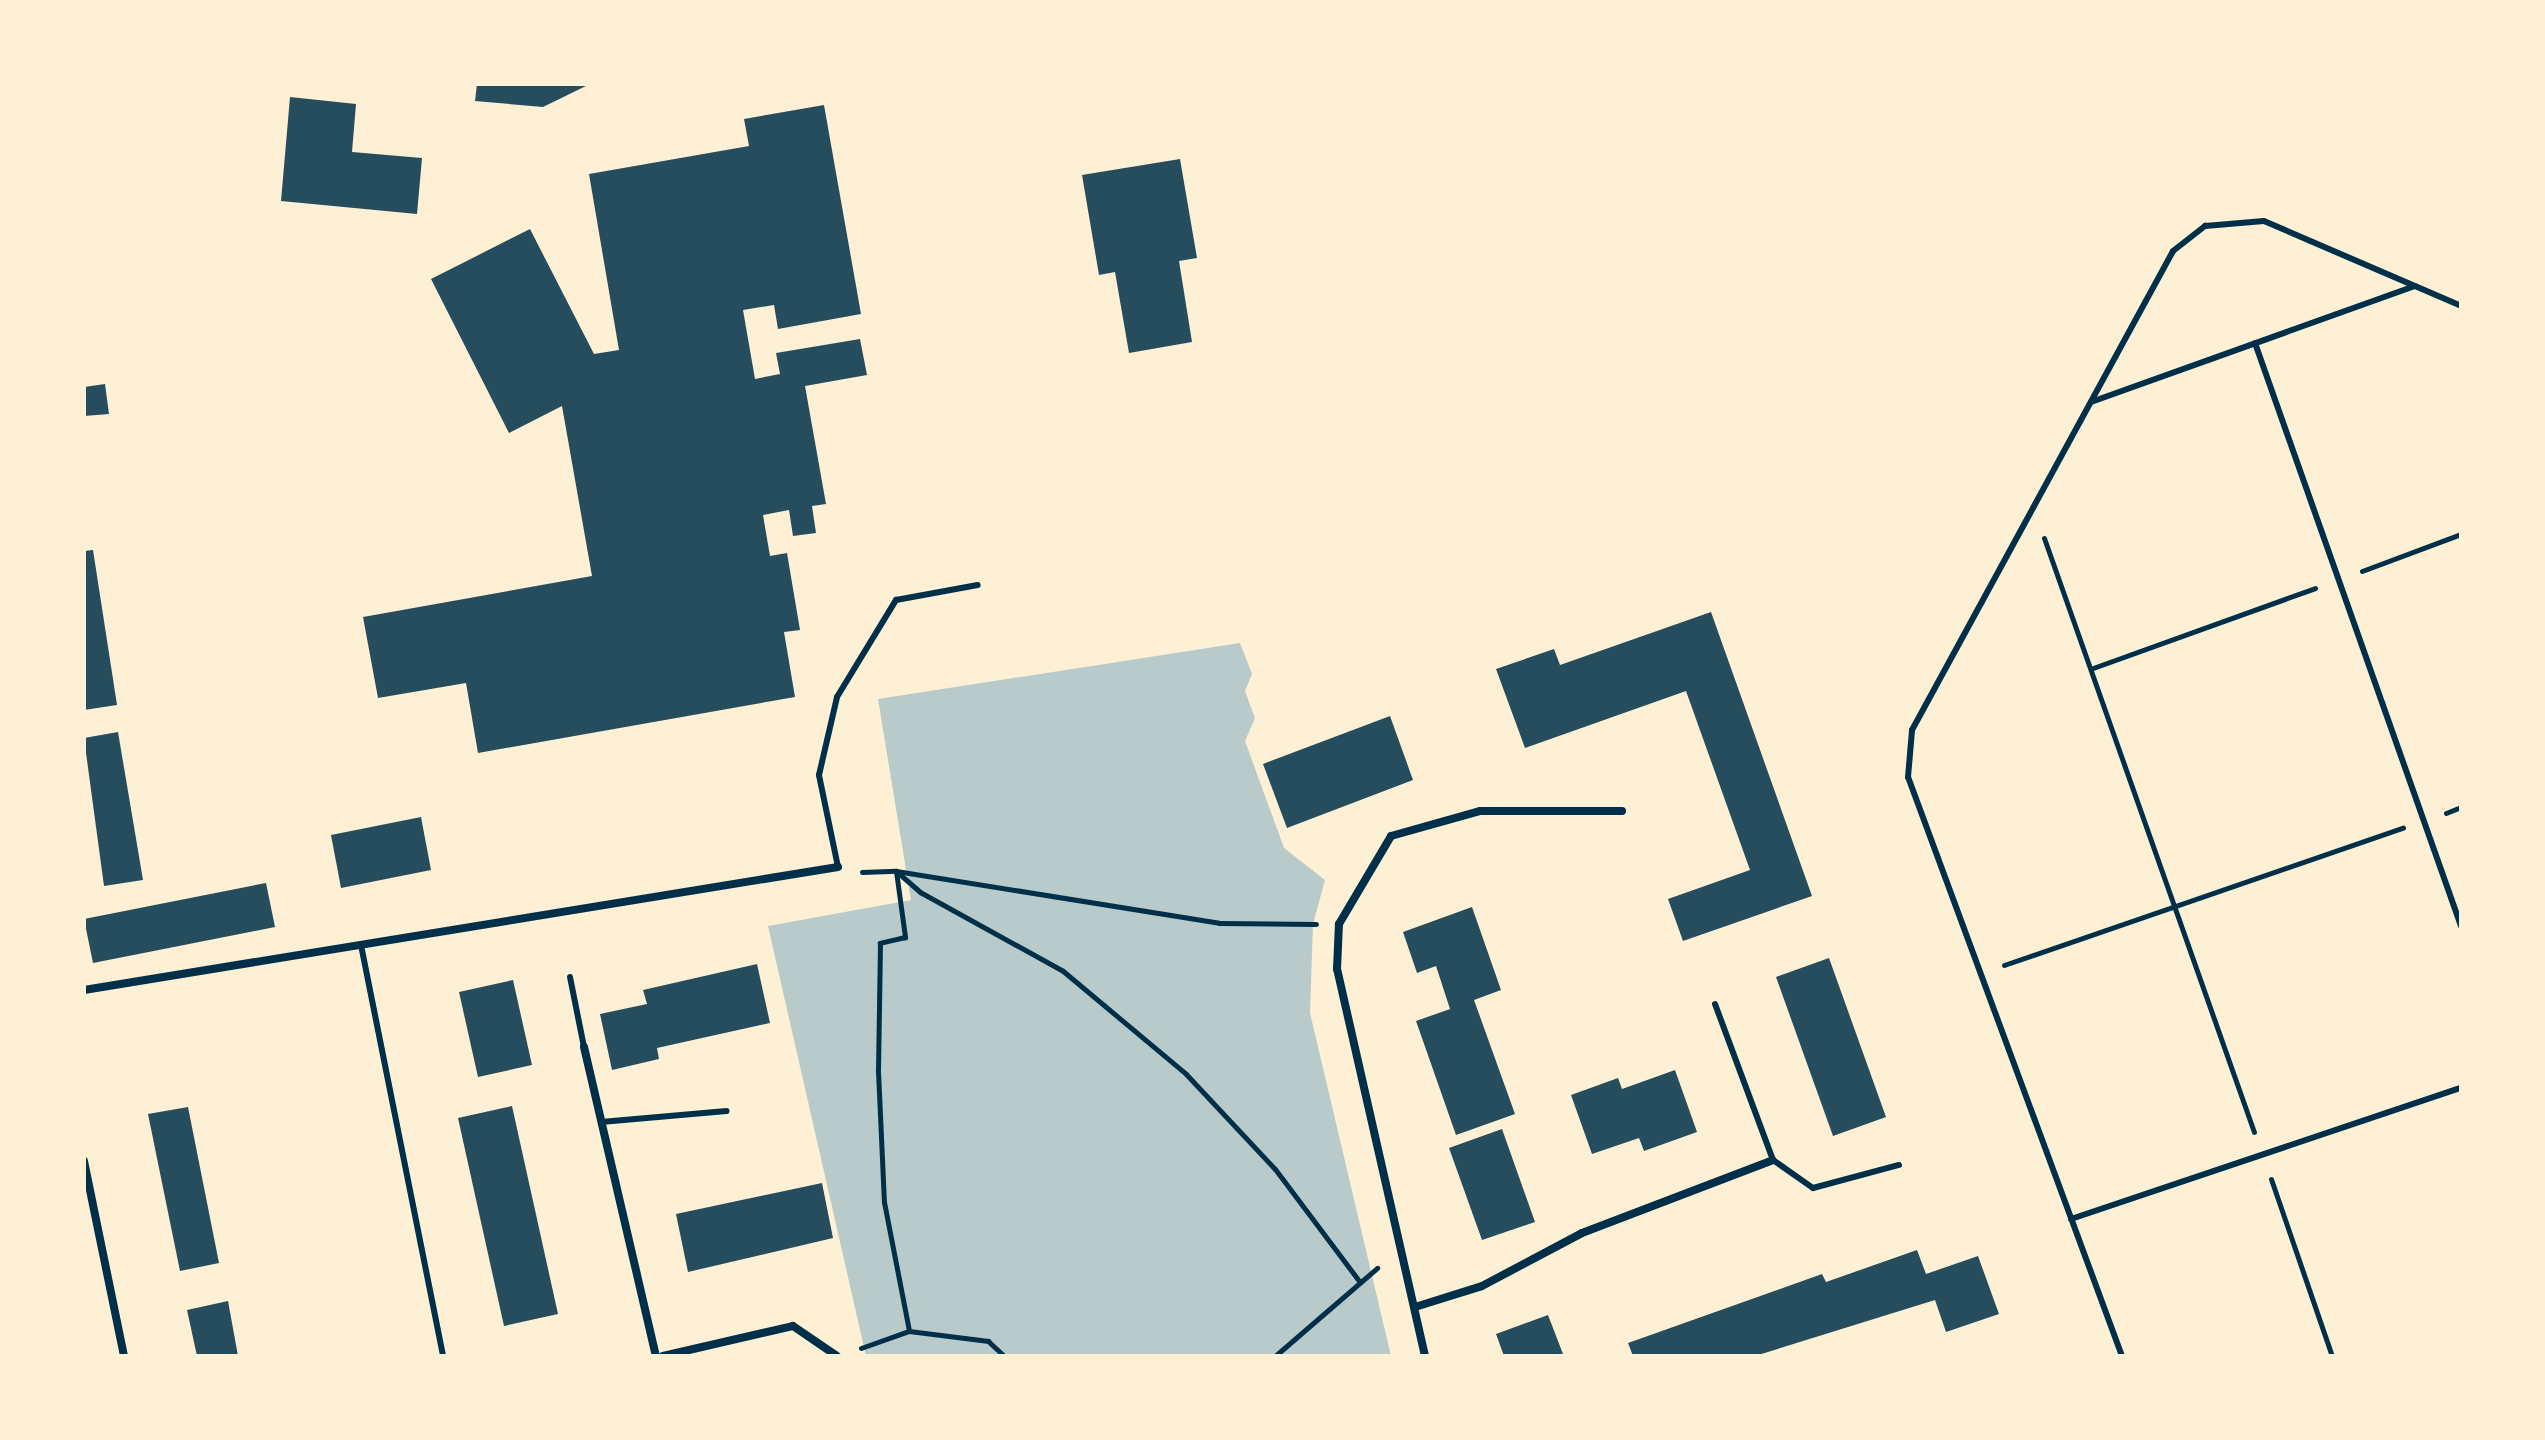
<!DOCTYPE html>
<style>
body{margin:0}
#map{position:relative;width:2545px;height:1440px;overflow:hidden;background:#fdf0d5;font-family:"Space Grotesk",sans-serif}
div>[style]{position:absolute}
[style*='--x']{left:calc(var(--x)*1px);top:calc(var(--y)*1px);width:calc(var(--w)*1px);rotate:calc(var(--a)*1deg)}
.green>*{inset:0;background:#b9caca}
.building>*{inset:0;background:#264d5e}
.path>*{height:5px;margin:-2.5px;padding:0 2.5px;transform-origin:2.5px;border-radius:2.5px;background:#003049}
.service>*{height:6px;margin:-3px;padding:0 3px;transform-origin:3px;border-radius:3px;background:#003049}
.minor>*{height:8px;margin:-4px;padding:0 4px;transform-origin:4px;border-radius:4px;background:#003049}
span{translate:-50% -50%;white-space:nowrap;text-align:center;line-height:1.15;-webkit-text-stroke:7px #fdf0d5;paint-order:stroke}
.frame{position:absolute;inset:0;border:86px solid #fdf0d5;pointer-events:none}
</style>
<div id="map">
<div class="green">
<div style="clip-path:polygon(1240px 643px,1252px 674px,1245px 691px,1255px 718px,1245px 741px,1284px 848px,1325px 880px,1313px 924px,1310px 1013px,1391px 1356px,866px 1356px,768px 926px,911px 900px,878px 699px)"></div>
</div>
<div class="building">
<div style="clip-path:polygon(477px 84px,590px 84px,543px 107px,475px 101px)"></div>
<div style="clip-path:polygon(290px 97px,356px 104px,352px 152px,422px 158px,417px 214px,281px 201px)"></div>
<div style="clip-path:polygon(824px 105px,861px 314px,778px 329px,774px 305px,743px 310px,755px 379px,780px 374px,776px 353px,860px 339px,867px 375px,805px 386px,826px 504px,812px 506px,816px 533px,793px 536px,789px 510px,763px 515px,770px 556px,787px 553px,800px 630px,784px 632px,795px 697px,478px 753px,466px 683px,378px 698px,363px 617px,592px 576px,562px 406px,509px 433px,431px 279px,530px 229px,594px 354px,619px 350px,589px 174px,749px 146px,744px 119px)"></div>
<div style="clip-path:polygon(1180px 159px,1197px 258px,1179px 261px,1192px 342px,1129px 353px,1115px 272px,1099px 275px,1082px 175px)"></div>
<div style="clip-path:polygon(105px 384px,109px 414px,84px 416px,84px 387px)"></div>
<div style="clip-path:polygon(93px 550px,117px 705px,84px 710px,84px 551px)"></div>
<div style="clip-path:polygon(1711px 612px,1812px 896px,1683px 941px,1668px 899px,1750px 870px,1686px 691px,1525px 748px,1496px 669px,1554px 649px,1560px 665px)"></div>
<div style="clip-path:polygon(1390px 716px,1413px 780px,1287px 828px,1263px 764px)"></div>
<div style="clip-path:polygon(118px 732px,143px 880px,104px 886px,84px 738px)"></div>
<div style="clip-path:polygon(421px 817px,431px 870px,341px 888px,331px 835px)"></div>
<div style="clip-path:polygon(266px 883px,275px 927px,93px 963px,84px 919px)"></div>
<div style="clip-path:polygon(1472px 907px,1501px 990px,1474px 1000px,1515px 1114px,1456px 1135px,1416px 1021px,1450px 1009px,1436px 966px,1417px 973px,1403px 932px)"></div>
<div style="clip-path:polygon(1829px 958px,1886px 1117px,1833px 1136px,1776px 977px)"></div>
<div style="clip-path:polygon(757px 964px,770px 1023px,657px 1048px,659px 1059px,612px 1070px,600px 1014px,647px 1004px,643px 990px)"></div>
<div style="clip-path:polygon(513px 980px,532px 1065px,478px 1077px,459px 992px)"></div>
<div style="clip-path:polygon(1675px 1070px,1697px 1132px,1644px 1151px,1639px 1138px,1592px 1154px,1571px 1095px,1618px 1078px,1622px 1089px)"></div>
<div style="clip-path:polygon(512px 1106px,558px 1314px,504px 1326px,458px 1118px)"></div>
<div style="clip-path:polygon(188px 1107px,219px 1263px,180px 1271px,148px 1114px)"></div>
<div style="clip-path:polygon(1502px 1129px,1535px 1222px,1482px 1240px,1449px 1148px)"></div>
<div style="clip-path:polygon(822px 1183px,833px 1238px,688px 1272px,676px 1214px)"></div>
<div style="clip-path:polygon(1917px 1250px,1926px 1274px,1978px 1256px,1999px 1314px,1946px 1332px,1935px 1300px,1755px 1356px,1633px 1356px,1628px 1343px,1822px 1274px,1826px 1282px)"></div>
<div style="clip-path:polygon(228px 1301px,238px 1356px,197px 1356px,187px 1310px)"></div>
<div style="clip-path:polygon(1548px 1315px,1563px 1354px,1504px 1356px,1496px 1334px)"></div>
</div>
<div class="path">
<div style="--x:2044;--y:538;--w:630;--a:70.53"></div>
<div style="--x:2362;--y:571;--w:106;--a:-20.5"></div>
<div style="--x:2093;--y:668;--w:236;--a:-19.8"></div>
<div style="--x:2446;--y:813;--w:16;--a:-22"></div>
<div style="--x:896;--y:871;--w:32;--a:41"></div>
<div style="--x:920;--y:892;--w:163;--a:28.9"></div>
<div style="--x:1063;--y:971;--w:160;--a:39.9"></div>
<div style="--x:1186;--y:1074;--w:130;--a:46.9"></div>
<div style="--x:1275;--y:1169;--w:140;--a:53.1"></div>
<div style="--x:896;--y:871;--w:67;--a:82.2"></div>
<div style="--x:905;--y:937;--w:26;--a:167"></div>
<div style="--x:880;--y:943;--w:128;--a:90.9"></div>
<div style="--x:878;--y:1071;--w:131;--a:87.4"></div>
<div style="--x:884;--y:1202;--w:131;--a:79"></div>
<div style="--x:862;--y:872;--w:34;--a:-2"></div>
<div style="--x:896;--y:871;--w:327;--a:9.1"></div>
<div style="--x:1219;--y:923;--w:97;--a:0.6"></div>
<div style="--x:2004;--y:965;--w:422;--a:-19"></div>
<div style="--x:2271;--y:1179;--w:187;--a:71"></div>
<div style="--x:861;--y:1348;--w:51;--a:-19.5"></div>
<div style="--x:909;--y:1331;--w:80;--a:7.2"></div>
<div style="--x:988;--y:1341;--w:22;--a:43"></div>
<div style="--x:1275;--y:1356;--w:135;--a:-40.8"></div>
</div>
<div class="service">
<div style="--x:2255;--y:343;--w:618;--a:70.54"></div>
<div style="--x:2091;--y:402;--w:344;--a:-19.7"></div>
<div style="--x:838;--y:867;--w:94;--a:-101.7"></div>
<div style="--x:819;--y:775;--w:80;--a:-77"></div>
<div style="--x:837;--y:697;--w:114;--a:-58.7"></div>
<div style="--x:896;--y:600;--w:83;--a:-10.4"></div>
<div style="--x:361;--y:945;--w:419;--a:78.7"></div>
<div style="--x:570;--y:977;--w:71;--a:78.7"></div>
<div style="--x:1715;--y:1004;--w:166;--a:69.6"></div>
<div style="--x:1773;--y:1160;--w:49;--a:35"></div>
<div style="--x:1813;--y:1188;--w:89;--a:-15"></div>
<div style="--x:601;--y:1122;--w:126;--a:-5"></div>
<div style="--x:2071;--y:1219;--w:411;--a:-18.6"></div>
<div style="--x:2122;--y:1356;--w:617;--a:-110.28"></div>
<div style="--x:1908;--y:777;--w:47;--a:-85.1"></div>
<div style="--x:1912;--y:730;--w:545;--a:-61.41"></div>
<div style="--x:2173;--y:251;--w:41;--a:-38"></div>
<div style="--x:2205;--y:226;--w:59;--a:-4.8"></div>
<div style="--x:2264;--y:221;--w:215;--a:23.3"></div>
</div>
<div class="minor">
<div style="--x:84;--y:990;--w:764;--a:-9.27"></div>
<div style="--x:584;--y:1047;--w:317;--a:76.9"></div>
<div style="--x:84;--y:1161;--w:199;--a:78.4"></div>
<div style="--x:1415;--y:1307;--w:70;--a:-17.4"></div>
<div style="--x:1482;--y:1286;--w:113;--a:-27.9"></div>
<div style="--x:1582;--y:1233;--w:204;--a:-20.9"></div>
<div style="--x:663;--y:1356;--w:133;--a:-13"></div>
<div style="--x:793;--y:1326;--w:53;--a:34.3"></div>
<div style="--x:1425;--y:1356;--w:397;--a:-102.8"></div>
<div style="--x:1337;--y:969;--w:45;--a:-87.5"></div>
<div style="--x:1339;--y:924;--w:102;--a:-59.4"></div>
<div style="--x:1391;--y:836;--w:92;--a:-15.7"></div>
<div style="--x:1480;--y:811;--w:142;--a:0"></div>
</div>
<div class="frame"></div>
</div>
